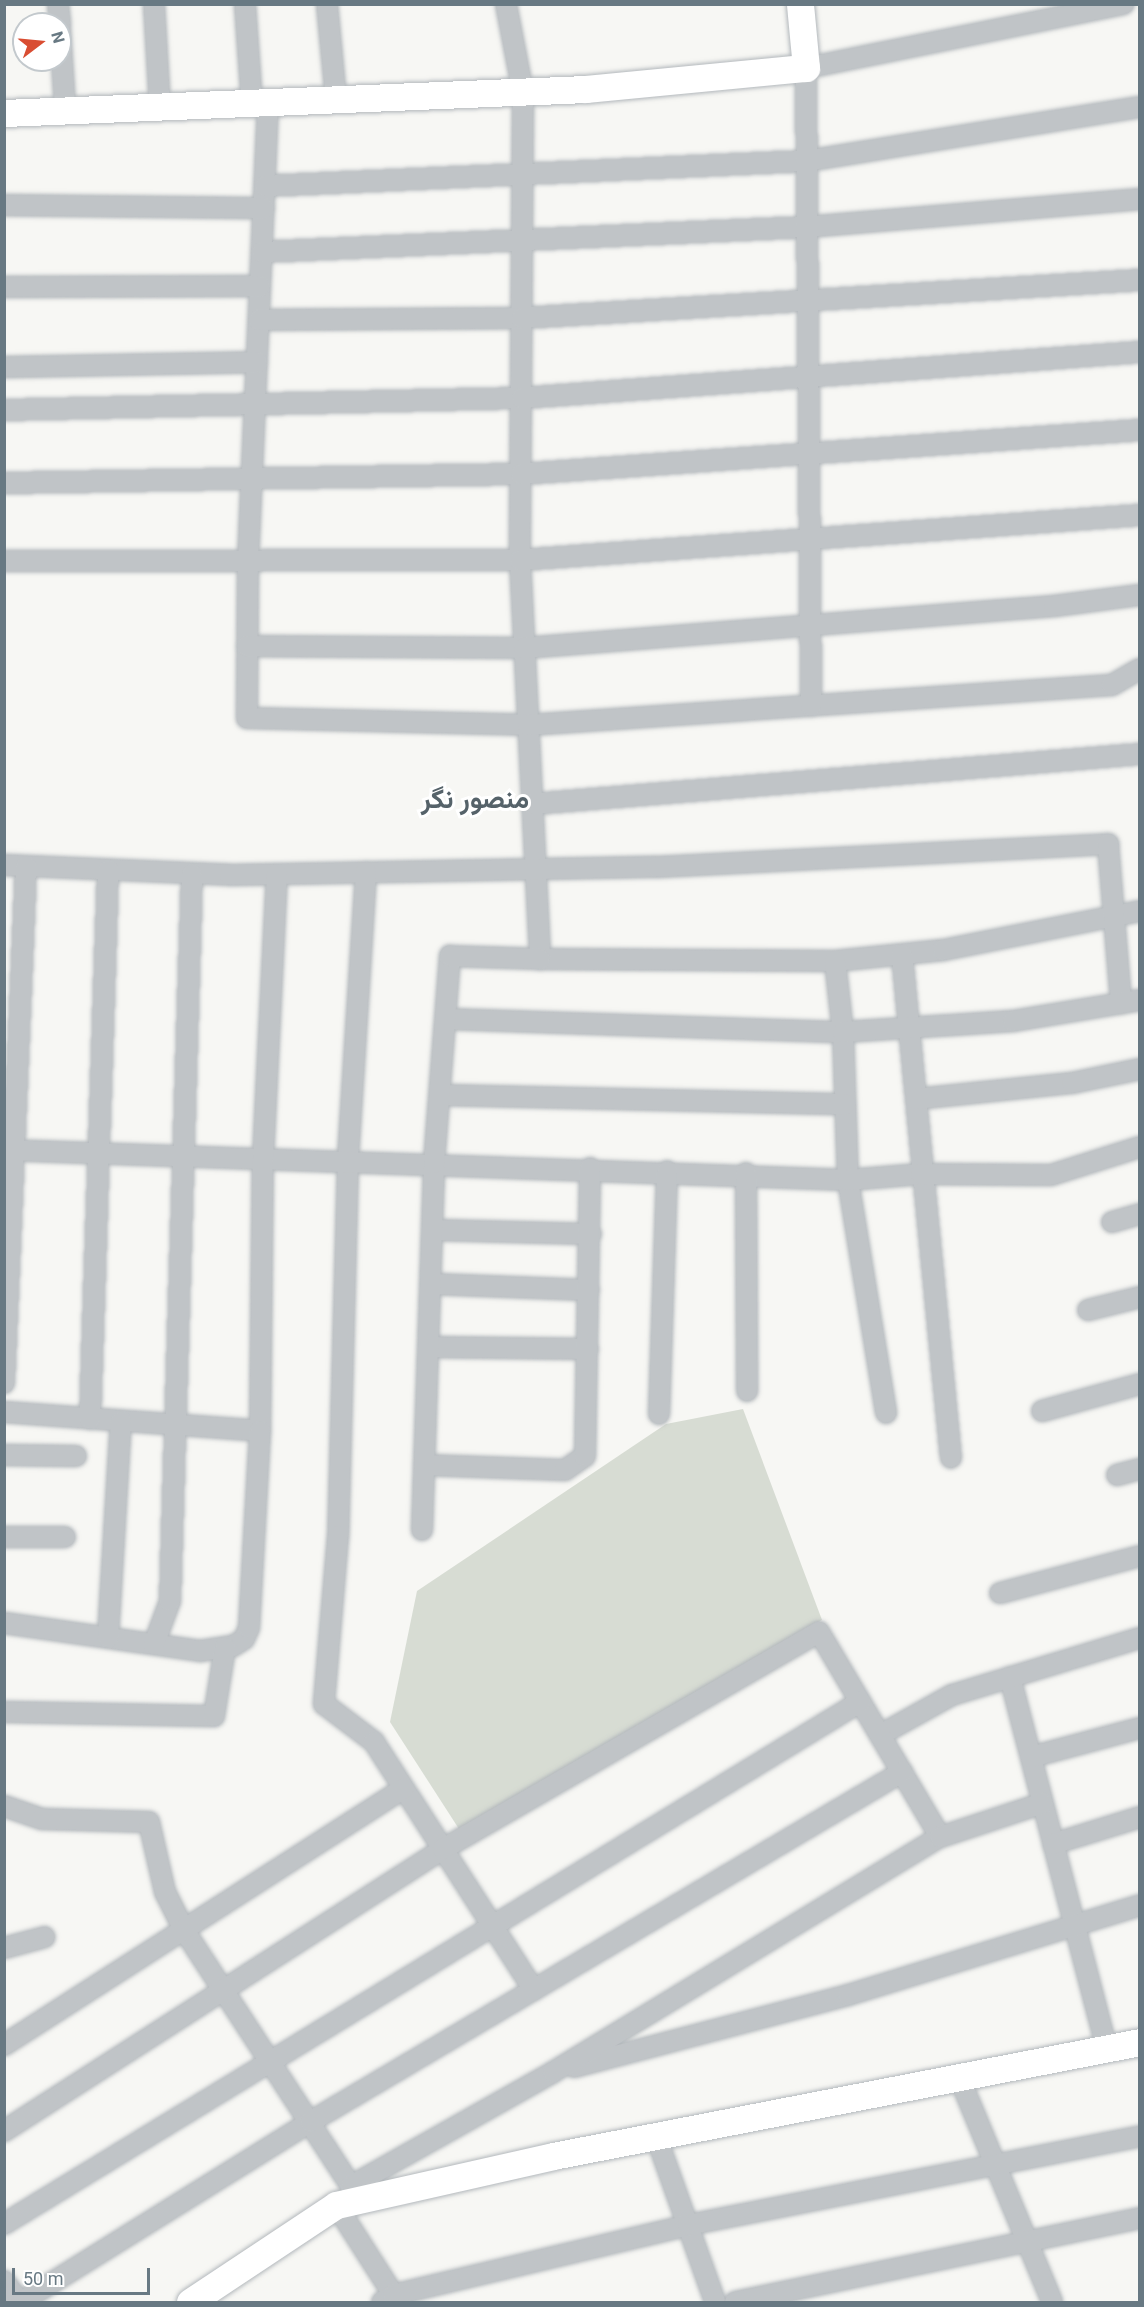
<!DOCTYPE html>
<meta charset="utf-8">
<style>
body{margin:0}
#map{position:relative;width:1144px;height:2307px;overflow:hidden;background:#f7f7f4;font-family:Roboto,Vazirmatn,sans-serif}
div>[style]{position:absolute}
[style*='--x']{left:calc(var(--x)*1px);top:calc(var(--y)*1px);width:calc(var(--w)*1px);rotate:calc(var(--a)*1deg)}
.green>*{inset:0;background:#d7dcd3}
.roads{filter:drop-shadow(0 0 2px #b3b8bc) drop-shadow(0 0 2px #b3b8bc)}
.street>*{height:20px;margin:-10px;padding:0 10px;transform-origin:10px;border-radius:10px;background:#c0c4c7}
.secondary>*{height:27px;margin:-13.5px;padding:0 13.5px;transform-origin:13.5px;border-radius:13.5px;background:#fff}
span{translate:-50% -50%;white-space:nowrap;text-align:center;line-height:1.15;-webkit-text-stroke:6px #fff;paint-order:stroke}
.district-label{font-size:27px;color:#556269;font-weight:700}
.frame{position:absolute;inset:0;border:6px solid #687983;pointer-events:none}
.north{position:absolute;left:12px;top:12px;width:60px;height:60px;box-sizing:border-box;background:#fff;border:2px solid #c3c9cd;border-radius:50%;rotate:74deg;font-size:16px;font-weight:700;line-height:24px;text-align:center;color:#687983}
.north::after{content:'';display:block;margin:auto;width:21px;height:27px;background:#d94d32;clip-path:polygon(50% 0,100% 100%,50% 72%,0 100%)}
.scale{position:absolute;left:12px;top:2268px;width:138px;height:27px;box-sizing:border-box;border:3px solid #687983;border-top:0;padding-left:8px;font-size:18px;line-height:21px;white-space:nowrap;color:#687983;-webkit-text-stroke:4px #fff;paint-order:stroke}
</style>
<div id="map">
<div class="green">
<div style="clip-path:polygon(743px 1409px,822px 1620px,459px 1829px,390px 1722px,417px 1591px,666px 1424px)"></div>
</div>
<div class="roads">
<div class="street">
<div style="--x:58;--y:4;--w:20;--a:84"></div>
<div style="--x:154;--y:4;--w:104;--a:86.7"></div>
<div style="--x:245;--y:4;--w:100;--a:86"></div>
<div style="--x:327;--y:4;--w:96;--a:84.6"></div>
<div style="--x:506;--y:4;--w:90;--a:79.1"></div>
<div style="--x:523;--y:92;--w:468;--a:90.4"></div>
<div style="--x:520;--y:560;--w:400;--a:87.1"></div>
<div style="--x:540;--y:959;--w:295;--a:0.4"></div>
<div style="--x:835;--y:961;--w:109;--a:-5.8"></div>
<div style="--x:943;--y:950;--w:201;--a:-11.2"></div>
<div style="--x:60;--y:30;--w:77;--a:86.3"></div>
<div style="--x:268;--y:103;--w:459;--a:92.5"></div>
<div style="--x:248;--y:562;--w:156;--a:90.4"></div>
<div style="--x:247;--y:718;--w:281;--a:1.4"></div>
<div style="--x:528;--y:725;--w:585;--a:-3.92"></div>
<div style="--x:1112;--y:685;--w:32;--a:-30"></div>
<div style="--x:265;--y:186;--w:542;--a:-2.65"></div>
<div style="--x:806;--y:161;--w:338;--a:-9.2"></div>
<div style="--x:4;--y:205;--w:260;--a:0.7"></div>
<div style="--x:262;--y:252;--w:546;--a:-2.63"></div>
<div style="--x:807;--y:227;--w:334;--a:-4.8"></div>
<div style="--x:4;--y:287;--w:256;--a:-0.2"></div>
<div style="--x:259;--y:320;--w:263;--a:-0.4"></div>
<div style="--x:522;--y:318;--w:619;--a:-3.52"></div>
<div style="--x:4;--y:367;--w:253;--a:-1.1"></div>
<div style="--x:4;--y:410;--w:518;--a:-1.33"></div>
<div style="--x:522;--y:398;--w:620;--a:-4.26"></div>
<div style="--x:4;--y:483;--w:517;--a:-1"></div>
<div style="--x:521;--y:474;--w:621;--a:-4.07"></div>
<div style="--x:4;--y:561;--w:516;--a:-0.11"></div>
<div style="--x:520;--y:560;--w:622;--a:-4.15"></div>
<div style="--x:247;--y:646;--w:277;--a:0.4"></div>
<div style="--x:524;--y:648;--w:532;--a:-4.53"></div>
<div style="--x:1054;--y:606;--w:87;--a:-7.3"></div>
<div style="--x:811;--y:706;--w:638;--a:-90.45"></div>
<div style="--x:806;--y:68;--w:324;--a:-11.4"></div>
<div style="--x:532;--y:804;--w:610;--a:-4.7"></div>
<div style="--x:4;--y:865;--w:226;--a:2.5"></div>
<div style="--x:230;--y:875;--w:427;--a:-1.1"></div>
<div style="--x:657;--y:867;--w:452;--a:-2.9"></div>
<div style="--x:1108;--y:844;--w:160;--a:85.3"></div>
<div style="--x:366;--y:872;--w:290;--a:93.6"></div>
<div style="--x:348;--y:1161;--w:375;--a:91.5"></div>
<div style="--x:338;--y:1536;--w:169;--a:94.8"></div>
<div style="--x:324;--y:1704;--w:63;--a:37.2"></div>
<div style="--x:374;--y:1742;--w:295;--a:57.2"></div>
<div style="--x:902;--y:955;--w:505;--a:84.44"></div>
<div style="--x:835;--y:961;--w:71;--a:83.6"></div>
<div style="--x:843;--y:1032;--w:148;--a:88.1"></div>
<div style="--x:848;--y:1180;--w:236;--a:80.7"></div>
<div style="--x:446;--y:1019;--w:397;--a:1.9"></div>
<div style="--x:843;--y:1032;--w:170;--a:-3.7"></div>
<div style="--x:1013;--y:1021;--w:129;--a:-9.4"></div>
<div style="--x:441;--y:1095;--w:404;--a:1.3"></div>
<div style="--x:916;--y:1099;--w:157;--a:-5.9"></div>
<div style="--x:1072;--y:1083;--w:69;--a:-11.6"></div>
<div style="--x:4;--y:1150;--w:845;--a:2.04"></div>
<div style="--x:848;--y:1180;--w:73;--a:-4.7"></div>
<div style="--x:921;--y:1174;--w:130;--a:0.4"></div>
<div style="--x:1051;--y:1175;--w:93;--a:-17.5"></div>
<div style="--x:746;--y:1173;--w:218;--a:89.7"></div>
<div style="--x:1112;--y:1222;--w:29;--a:-16"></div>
<div style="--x:434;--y:1230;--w:157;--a:1.5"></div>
<div style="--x:432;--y:1284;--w:157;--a:2.2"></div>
<div style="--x:1088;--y:1310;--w:54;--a:-14"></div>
<div style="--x:429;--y:1347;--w:159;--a:0.7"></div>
<div style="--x:4;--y:1383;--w:517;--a:-87.56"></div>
<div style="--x:1042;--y:1411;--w:102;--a:-15.4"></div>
<div style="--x:4;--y:1412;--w:257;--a:4.2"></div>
<div style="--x:260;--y:1431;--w:273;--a:-89.4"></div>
<div style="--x:263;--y:1158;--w:284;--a:-87.2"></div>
<div style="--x:659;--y:1414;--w:243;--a:-88.1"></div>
<div style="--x:90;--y:1419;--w:549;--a:-88.12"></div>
<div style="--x:4;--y:1455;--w:72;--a:0.8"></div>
<div style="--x:424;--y:1465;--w:141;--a:2"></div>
<div style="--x:565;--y:1470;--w:24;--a:-35"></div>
<div style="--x:585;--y:1456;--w:288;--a:-89"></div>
<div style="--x:1117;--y:1475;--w:24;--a:-15"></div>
<div style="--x:422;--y:1530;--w:367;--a:-88.1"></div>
<div style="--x:434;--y:1163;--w:208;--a:-85.6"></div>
<div style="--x:450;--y:956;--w:90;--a:1.9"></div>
<div style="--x:4;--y:1537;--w:61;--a:0"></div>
<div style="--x:1000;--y:1593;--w:145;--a:-14.8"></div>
<div style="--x:4;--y:1623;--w:198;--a:8.1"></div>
<div style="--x:200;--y:1651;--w:33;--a:-9"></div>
<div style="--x:233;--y:1646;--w:13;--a:-32"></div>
<div style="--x:244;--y:1639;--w:12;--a:-66"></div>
<div style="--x:249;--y:1628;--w:197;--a:-86.8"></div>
<div style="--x:108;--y:1637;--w:216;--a:-86.6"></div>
<div style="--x:154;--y:1644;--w:46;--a:-69.6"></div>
<div style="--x:170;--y:1601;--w:727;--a:-88.27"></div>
<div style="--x:1010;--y:1677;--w:384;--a:75.4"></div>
<div style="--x:4;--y:1712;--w:210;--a:1.1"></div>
<div style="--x:214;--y:1716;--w:69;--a:-80.8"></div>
<div style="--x:880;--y:1735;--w:82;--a:-29.1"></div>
<div style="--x:952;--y:1695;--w:196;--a:-16.9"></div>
<div style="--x:1031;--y:1757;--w:113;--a:-14.9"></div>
<div style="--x:4;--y:1806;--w:40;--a:18.9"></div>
<div style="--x:42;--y:1819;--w:107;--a:1.6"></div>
<div style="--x:149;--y:1822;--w:72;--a:77.1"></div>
<div style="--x:165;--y:1892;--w:42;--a:63.4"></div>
<div style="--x:184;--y:1930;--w:319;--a:56.9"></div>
<div style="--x:1053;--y:1844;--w:91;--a:-17.2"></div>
<div style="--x:4;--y:1948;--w:42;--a:-15"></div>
<div style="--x:4;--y:2045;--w:475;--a:-32.7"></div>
<div style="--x:574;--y:2067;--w:283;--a:-14.7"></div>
<div style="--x:848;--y:1995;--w:306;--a:-17.1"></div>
<div style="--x:959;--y:2077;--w:243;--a:67.5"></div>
<div style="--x:4;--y:2131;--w:522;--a:-32.72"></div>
<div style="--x:443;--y:1849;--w:434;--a:-30"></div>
<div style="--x:819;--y:1632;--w:238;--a:59.4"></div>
<div style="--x:656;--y:2136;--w:176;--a:70.4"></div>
<div style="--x:351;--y:2186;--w:232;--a:-29.4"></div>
<div style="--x:553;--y:2072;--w:453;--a:-31.3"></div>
<div style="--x:940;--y:1837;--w:108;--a:-18.3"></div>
<div style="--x:336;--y:2205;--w:115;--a:57.4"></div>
<div style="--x:4;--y:2224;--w:1003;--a:-31.38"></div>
<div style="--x:4;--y:2281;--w:26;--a:53"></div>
<div style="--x:21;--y:2302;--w:340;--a:-31.9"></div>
<div style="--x:310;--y:2122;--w:688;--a:-30.59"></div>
<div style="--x:382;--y:2302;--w:13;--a:-32"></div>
<div style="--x:393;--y:2295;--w:303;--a:-13.3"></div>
<div style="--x:688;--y:2225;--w:461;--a:-11.1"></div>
<div style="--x:735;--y:2302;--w:414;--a:-11.7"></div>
</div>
<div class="secondary">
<div style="--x:4;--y:113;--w:582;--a:-2.36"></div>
<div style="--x:586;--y:89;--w:221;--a:-5.5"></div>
<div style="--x:806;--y:68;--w:64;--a:-95.4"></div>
<div style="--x:190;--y:2302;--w:175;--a:-33.6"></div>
<div style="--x:336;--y:2205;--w:222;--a:-12.7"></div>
<div style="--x:553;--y:2156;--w:598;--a:-10.99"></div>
</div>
</div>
<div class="district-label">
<span style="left:475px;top:800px">منصور نگر</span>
</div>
<div class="frame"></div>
<div class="north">N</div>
<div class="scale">50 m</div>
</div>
